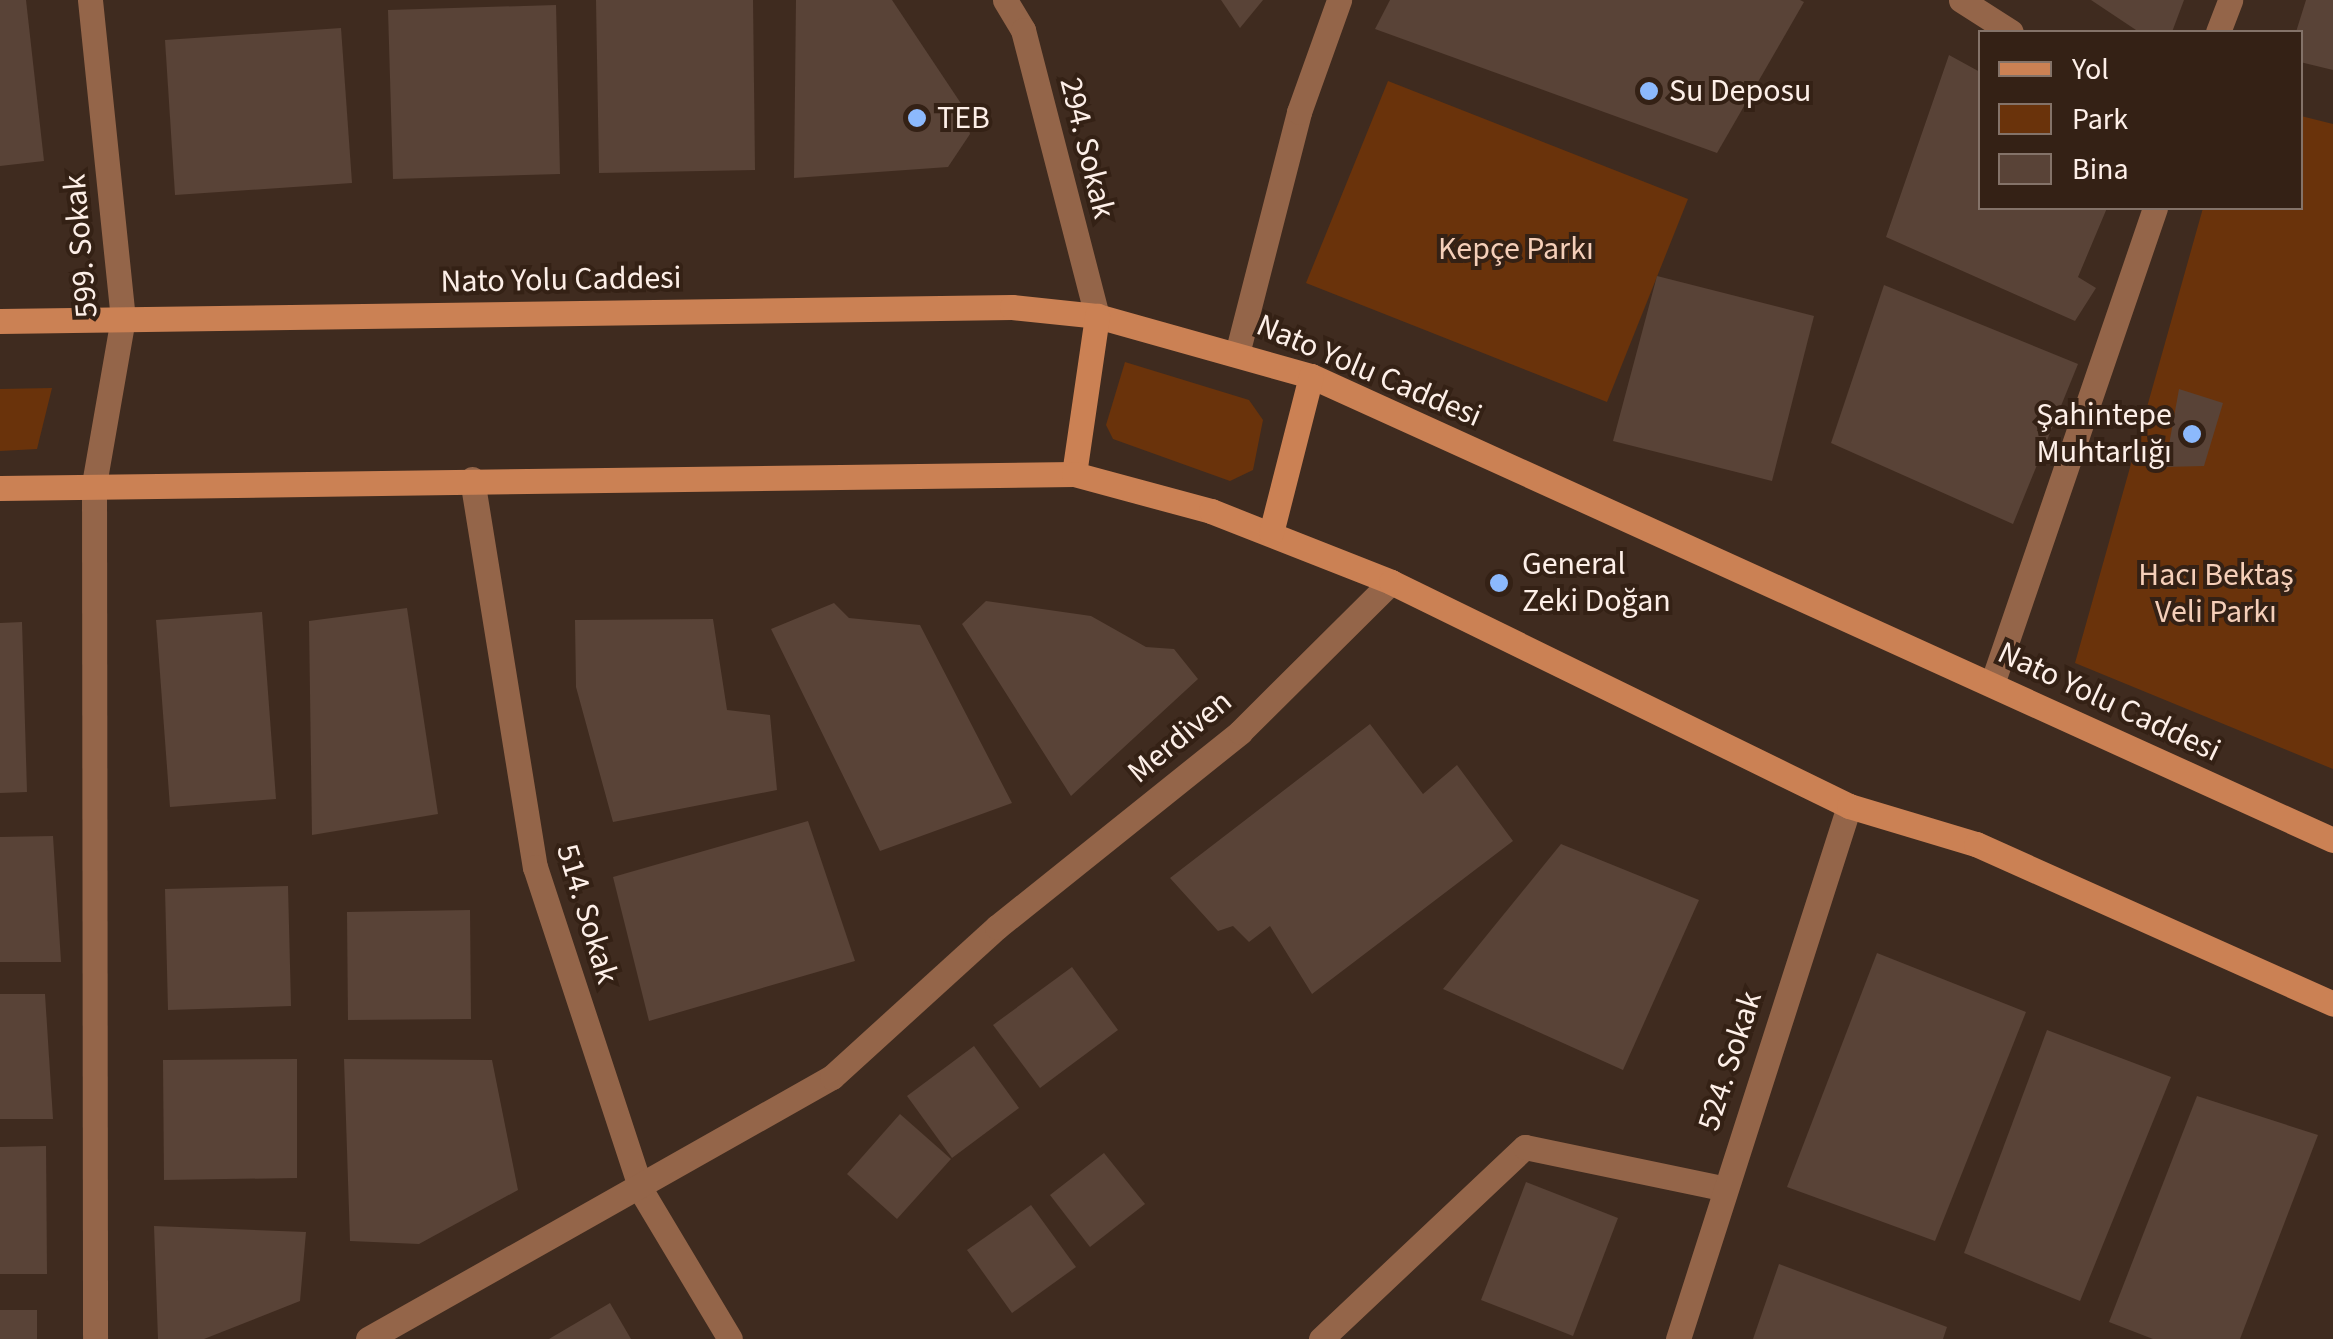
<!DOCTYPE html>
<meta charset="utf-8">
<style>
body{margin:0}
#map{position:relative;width:2333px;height:1339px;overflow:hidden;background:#3f2b1f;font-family:"Source Sans 3",sans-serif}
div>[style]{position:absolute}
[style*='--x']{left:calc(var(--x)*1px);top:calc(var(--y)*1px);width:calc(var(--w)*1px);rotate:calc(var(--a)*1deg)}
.green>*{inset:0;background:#6a330b}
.building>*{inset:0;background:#594337}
.street>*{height:25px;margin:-12.5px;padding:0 12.5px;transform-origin:12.5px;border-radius:12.5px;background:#946549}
.secondary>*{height:25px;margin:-12.5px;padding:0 12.5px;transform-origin:12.5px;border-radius:12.5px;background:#cb8154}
.dots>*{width:28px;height:28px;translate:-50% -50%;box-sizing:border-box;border:5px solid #342115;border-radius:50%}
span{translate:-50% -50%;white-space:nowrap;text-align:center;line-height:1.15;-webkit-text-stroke:8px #342115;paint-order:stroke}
.poi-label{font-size:32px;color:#fdefe8}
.left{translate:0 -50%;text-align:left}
.right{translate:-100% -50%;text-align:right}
.street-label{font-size:32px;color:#fdefe8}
.park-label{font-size:32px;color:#f5cfb9}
.legend{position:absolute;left:1978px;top:30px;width:325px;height:180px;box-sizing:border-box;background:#342115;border:2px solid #847369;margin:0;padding:12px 18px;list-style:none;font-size:30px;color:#fdefe8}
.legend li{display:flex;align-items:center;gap:20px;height:50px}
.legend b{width:50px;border:2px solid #847369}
</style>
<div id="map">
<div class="green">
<div style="clip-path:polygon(1388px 81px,1688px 199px,1607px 402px,1306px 283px)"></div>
<div style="clip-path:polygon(2301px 116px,2333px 124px,2333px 769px,2075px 663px,2203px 208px,2300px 208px)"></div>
<div style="clip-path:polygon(1125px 362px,1249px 400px,1263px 420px,1253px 470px,1230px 481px,1113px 439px,1106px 425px)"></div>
<div style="clip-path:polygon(52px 388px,37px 449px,0 451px,0 389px)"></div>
</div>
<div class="building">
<div style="clip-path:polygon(0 0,26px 0,44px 161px,0 166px)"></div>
<div style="clip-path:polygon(596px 0,753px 0,755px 170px,599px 173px)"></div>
<div style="clip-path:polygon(796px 0,892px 0,962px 105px,970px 134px,948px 167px,794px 178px)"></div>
<div style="clip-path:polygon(1221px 0,1263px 0,1240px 28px)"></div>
<div style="clip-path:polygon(1390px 0,1800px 0,1804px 2px,1717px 153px,1375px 29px)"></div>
<div style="clip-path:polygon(2091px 0,2184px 0,2172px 32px,2139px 32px)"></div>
<div style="clip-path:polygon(2306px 0,2333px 0,2333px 70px,2300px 62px,2296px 32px)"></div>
<div style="clip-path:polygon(556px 5px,560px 174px,393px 179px,388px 10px)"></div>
<div style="clip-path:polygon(341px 28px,352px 183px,175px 195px,165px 40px)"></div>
<div style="clip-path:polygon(1949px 55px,1980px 72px,1980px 208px,2107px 208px,2078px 277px,2096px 288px,2075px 321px,1886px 237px)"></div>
<div style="clip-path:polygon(1657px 276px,1814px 316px,1772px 481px,1613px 441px)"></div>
<div style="clip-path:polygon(1884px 285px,2078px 364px,2013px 524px,1831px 443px)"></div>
<div style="clip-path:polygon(2179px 389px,2223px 403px,2204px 466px,2165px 467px)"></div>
<div style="clip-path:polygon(986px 601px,1091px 616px,1146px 647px,1174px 649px,1198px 679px,1071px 796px,962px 624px)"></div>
<div style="clip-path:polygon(834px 603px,849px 618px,920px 625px,1012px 803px,880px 851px,771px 629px)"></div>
<div style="clip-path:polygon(407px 608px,438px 814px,312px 835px,309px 621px)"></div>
<div style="clip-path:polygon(262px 612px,276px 799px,170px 807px,156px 620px)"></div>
<div style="clip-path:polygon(713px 619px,727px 710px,770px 715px,777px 790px,613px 822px,576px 687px,575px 620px)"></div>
<div style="clip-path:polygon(22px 622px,27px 792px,0 793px,0 623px)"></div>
<div style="clip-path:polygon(1370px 724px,1423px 794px,1457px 765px,1513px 841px,1312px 994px,1270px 926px,1249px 942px,1233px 926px,1218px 931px,1170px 878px)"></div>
<div style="clip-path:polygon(808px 821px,855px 961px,649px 1021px,613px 877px)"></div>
<div style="clip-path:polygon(53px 836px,61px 962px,0 962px,0 837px)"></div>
<div style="clip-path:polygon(1561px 844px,1699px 900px,1623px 1070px,1443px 989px)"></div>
<div style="clip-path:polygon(288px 886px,291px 1006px,168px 1010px,165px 889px)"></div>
<div style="clip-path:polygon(470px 910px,471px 1019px,348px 1020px,347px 912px)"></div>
<div style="clip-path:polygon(1877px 953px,2026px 1012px,1935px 1241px,1787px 1187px)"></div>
<div style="clip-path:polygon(1072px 967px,1118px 1030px,1040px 1088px,993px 1025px)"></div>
<div style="clip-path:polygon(0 994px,45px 994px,53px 1119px,0 1119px)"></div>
<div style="clip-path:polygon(2047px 1030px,2171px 1077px,2080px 1301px,1964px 1253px)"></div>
<div style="clip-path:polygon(974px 1046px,1019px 1108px,952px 1158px,907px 1096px)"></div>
<div style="clip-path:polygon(297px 1059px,297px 1178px,164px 1180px,163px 1060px)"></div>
<div style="clip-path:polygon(344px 1059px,492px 1060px,518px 1190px,419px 1244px,350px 1241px)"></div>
<div style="clip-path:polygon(2197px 1096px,2318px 1135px,2240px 1339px,2153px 1339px,2109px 1322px)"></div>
<div style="clip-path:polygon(900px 1114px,951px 1159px,897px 1219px,847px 1174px)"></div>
<div style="clip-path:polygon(46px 1146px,47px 1274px,0 1274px,0 1147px)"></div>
<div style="clip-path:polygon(1104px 1153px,1145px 1204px,1090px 1247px,1050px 1195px)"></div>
<div style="clip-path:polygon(1526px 1182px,1618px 1218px,1573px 1336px,1481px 1300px)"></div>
<div style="clip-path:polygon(1031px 1205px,1076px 1267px,1012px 1313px,967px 1250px)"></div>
<div style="clip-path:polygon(154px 1226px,306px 1232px,300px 1301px,204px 1339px,158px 1339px)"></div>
<div style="clip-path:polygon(1779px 1264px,1947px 1327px,1943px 1339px,1753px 1339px)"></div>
<div style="clip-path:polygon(610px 1303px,631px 1339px,549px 1339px)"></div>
<div style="clip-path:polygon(0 1310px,37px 1310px,37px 1339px,0 1339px)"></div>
</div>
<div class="street">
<div style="--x:90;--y:0;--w:320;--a:84.1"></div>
<div style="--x:123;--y:318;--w:169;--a:99.9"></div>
<div style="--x:94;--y:485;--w:854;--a:89.93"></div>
<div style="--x:1005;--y:0;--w:35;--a:59"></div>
<div style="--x:1023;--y:30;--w:295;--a:75.5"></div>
<div style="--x:1961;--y:0;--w:59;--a:32.6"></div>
<div style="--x:2218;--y:32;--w:34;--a:-69"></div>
<div style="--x:1238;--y:350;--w:246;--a:-75.6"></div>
<div style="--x:1299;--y:112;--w:119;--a:-70.3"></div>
<div style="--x:472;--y:479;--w:393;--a:80.8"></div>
<div style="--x:535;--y:867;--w:342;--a:71.8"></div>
<div style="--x:642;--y:1192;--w:171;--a:59.1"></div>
<div style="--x:1992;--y:684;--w:503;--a:-71.1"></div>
<div style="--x:368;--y:1339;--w:533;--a:-29.45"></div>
<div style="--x:832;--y:1077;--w:223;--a:-42.3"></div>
<div style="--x:997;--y:927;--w:312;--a:-38.7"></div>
<div style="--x:1240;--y:732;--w:213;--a:-44.8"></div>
<div style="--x:1321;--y:1339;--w:280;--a:-43.3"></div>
<div style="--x:1525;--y:1147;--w:201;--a:11.8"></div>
<div style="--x:1678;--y:1339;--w:560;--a:-72.21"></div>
</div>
<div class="secondary">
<div style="--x:0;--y:321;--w:1012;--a:-0.79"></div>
<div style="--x:1012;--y:307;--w:85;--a:6"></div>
<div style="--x:1097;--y:316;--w:222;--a:15.7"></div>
<div style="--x:1311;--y:376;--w:1122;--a:24.42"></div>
<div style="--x:1074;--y:474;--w:160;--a:-81.7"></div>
<div style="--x:0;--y:488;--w:1074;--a:-0.75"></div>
<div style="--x:1074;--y:474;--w:142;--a:15.1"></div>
<div style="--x:1211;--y:511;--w:193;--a:21.5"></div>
<div style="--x:1391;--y:582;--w:510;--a:26.06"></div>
<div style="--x:1849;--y:806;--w:133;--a:16.7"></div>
<div style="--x:1976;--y:844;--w:391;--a:24.1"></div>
<div style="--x:1271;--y:533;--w:162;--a:-75.7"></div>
</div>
<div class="dots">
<div style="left:1649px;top:91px;background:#8cb9fc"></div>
<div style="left:917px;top:118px;background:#8cb9fc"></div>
<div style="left:2192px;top:434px;background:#8cb9fc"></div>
<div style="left:1499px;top:583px;background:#8cb9fc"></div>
</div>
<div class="poi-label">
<span class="left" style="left:1669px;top:91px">Su Deposu</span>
<span class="left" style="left:937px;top:118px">TEB</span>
<span class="right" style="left:2172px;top:434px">Şahintepe<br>Muhtarlığı</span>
<span class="left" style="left:1522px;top:583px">General<br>Zeki Doğan</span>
</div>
<div class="street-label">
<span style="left:1087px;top:148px;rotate:76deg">294. Sokak</span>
<span style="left:81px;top:246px;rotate:-95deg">599. Sokak</span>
<span style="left:561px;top:280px;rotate:-1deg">Nato Yolu Caddesi</span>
<span style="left:1369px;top:371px;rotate:23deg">Nato Yolu Caddesi</span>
<span style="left:2109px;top:702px;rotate:25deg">Nato Yolu Caddesi</span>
<span style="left:1180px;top:737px;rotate:-40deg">Merdiven</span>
<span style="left:587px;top:914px;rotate:73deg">514. Sokak</span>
<span style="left:1730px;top:1061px;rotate:-72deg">524. Sokak</span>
</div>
<div class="park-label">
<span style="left:1516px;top:249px">Kepçe Parkı</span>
<span style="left:2216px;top:594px">Hacı Bektaş<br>Veli Parkı</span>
</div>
<ul class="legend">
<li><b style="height:12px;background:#cb8154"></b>Yol</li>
<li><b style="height:28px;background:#6a330b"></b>Park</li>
<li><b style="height:28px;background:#594337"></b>Bina</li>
</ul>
</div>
